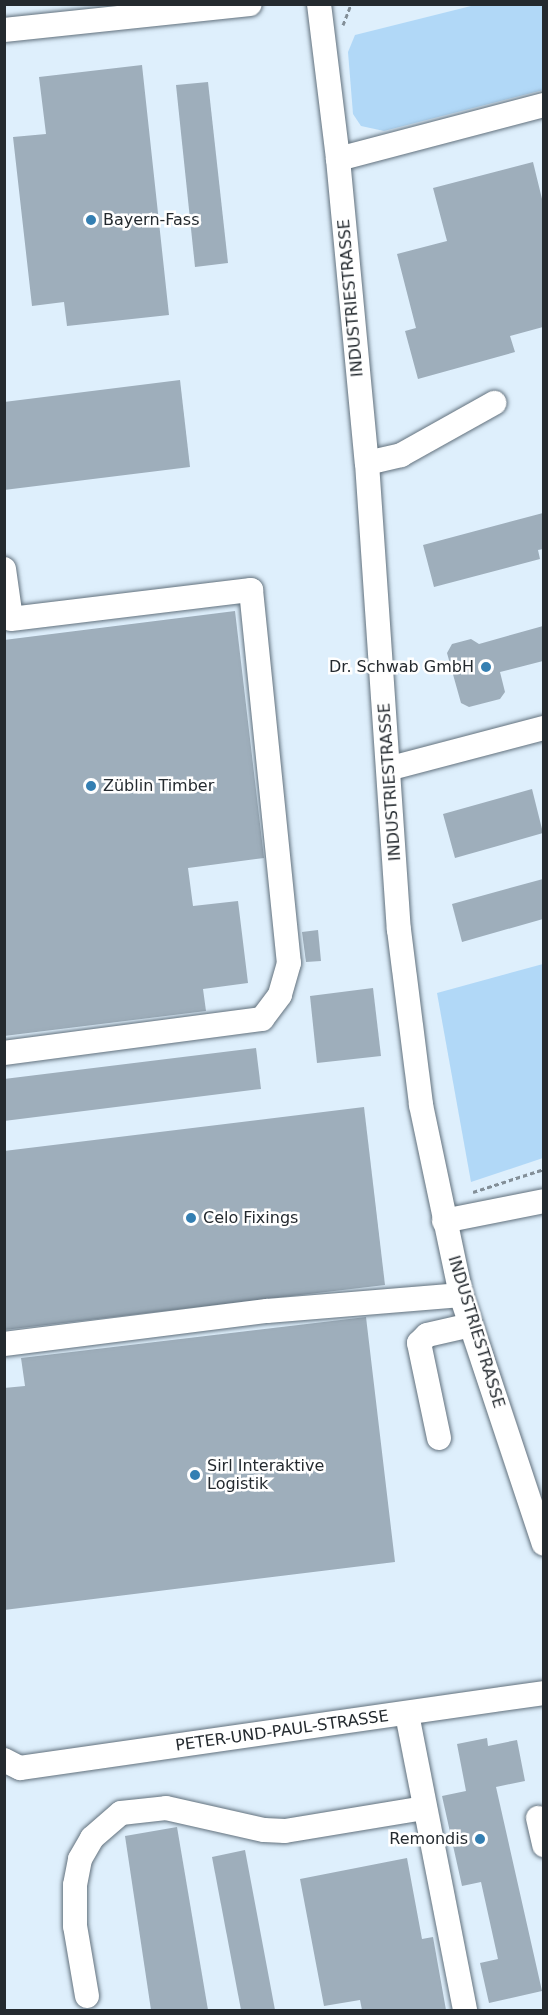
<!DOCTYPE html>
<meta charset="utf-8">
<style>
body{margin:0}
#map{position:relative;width:548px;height:2015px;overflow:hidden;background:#deeffc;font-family:"DejaVu Sans",sans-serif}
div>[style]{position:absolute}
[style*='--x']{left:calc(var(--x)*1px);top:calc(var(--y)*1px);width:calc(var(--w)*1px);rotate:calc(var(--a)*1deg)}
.green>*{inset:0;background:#b1d8f7}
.building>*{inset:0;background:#9eaebb}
.path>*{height:3px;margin-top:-1.5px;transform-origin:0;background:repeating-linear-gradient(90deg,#838f98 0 4.5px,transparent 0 7.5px)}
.roads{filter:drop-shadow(0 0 2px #62717d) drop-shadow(0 0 2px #62717d)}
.minor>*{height:24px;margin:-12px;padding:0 12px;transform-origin:12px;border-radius:12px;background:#fff}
.dots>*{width:16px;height:16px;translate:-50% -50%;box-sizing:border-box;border:3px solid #fff;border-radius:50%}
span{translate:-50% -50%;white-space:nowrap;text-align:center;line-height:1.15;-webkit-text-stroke:5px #fff;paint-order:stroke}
.poi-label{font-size:16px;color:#242a2f}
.left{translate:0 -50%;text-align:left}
.right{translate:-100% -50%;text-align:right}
.street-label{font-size:16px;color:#242a2f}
.frame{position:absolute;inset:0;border:6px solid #242a2f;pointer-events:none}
</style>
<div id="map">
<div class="green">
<div style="clip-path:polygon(479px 4px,543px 5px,543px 90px,384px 131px,361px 126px,353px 114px,348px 52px,355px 35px)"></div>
<div style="clip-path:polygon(543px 964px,543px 1158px,471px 1182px,437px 993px)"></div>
</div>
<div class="building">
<div style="clip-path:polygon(142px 65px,169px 315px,67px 326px,64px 302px,32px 306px,13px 137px,46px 134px,39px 77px)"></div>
<div style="clip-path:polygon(208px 82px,228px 263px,195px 267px,176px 85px)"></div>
<div style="clip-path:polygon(533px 162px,543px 203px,543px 327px,510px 336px,515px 352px,418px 379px,405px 331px,416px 328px,397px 254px,447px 241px,433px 188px)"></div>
<div style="clip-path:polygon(180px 380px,190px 467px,4px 490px,4px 402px)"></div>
<div style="clip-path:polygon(543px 513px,543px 549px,538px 550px,540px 559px,434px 587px,423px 545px)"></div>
<div style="clip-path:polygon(235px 611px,264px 858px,188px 868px,193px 906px,238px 901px,248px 983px,203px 989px,206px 1011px,4px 1036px,4px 640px)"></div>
<div style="clip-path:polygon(543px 626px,543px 661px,500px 672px,505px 692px,500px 699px,469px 707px,461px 703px,447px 653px,452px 644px,471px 639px,479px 644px)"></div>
<div style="clip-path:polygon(532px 789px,543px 833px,455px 858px,443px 814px)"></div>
<div style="clip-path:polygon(543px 879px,543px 919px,462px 942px,452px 904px)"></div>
<div style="clip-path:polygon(318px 930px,321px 961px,306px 962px,302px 932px)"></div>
<div style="clip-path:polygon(373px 988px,381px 1056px,317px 1063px,310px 996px)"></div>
<div style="clip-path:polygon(256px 1048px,261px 1089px,4px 1121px,4px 1079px)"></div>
<div style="clip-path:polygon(364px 1107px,385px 1285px,4px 1330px,4px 1151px)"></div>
<div style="clip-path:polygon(366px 1317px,395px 1562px,4px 1610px,4px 1388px,25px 1386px,21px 1358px)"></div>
<div style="clip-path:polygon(487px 1738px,488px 1746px,517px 1740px,525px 1781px,496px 1787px,542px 1991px,489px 2003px,480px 1963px,498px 1959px,481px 1882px,462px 1886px,442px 1796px,466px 1791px,457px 1744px)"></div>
<div style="clip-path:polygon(177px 1827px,208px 2010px,151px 2010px,125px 1836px)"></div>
<div style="clip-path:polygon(245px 1850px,275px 2010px,241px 2010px,212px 1857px)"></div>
<div style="clip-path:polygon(407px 1858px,422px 1939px,433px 1937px,446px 2010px,362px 2010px,360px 2000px,324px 2006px,300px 1879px)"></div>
</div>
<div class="path">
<div style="--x:343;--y:25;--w:22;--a:-69"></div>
<div style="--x:473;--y:1192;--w:75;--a:-17.9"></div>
</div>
<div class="roads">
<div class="minor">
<div style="--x:319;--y:4;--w:156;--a:83"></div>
<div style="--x:338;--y:159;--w:305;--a:84.6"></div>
<div style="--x:367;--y:463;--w:468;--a:86.1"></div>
<div style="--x:399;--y:930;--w:176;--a:82.8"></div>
<div style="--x:421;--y:1105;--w:194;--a:78.1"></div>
<div style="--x:461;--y:1295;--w:262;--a:71.6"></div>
<div style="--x:4;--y:30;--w:247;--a:-6"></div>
<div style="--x:338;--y:159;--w:213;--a:-14.7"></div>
<div style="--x:367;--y:463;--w:35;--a:-13"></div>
<div style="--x:401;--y:455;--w:107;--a:-29.2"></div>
<div style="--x:4;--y:569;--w:50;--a:82"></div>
<div style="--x:11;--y:619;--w:242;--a:-6.9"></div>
<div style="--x:251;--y:590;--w:375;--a:84.2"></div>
<div style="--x:289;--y:963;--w:33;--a:106"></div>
<div style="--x:280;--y:995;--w:30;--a:127"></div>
<div style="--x:262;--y:1019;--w:260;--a:172.5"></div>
<div style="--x:391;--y:768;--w:158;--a:-14.7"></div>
<div style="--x:444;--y:1221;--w:102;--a:-11.3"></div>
<div style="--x:4;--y:1344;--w:265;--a:-7.2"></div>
<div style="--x:267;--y:1311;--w:195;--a:-4.7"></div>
<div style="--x:439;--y:1438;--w:97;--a:-101.9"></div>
<div style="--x:419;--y:1343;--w:11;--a:-45"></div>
<div style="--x:427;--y:1335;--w:45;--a:-12.8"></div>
<div style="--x:407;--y:1714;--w:302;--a:78.9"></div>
<div style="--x:4;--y:1760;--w:18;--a:27"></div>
<div style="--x:20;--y:1768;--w:529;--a:-8.15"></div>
<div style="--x:538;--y:1818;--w:28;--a:77"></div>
<div style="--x:87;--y:1996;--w:71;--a:-99.7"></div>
<div style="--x:75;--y:1926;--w:41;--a:-90"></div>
<div style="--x:75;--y:1885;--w:26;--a:-79"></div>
<div style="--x:80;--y:1859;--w:24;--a:-60"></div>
<div style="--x:92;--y:1838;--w:38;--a:-41"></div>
<div style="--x:121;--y:1813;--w:45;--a:-6.3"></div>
<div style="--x:166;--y:1808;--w:100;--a:12.7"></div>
<div style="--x:264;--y:1830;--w:21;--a:3"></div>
<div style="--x:285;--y:1831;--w:141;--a:-9.4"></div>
</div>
</div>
<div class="dots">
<div style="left:91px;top:220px;background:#347fb2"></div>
<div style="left:486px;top:667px;background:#347fb2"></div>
<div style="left:91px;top:786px;background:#347fb2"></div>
<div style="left:191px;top:1218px;background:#347fb2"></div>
<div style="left:195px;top:1475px;background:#347fb2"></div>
<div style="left:480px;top:1839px;background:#347fb2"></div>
</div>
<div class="poi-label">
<span class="left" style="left:103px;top:220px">Bayern-Fass</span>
<span class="right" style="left:474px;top:667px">Dr. Schwab GmbH</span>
<span class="left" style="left:103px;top:786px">Züblin Timber</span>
<span class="left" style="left:203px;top:1218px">Celo Fixings</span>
<span class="left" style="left:207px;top:1475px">Sirl Interaktive<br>Logistik</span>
<span class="right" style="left:468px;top:1839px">Remondis</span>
</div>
<div class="street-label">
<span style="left:351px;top:298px;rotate:-95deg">INDUSTRIESTRASSE</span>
<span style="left:390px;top:782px;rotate:-94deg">INDUSTRIESTRASSE</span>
<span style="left:476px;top:1332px;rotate:73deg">INDUSTRIESTRASSE</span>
<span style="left:282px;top:1731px;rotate:-8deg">PETER-UND-PAUL-STRASSE</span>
</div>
<div class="frame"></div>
</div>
